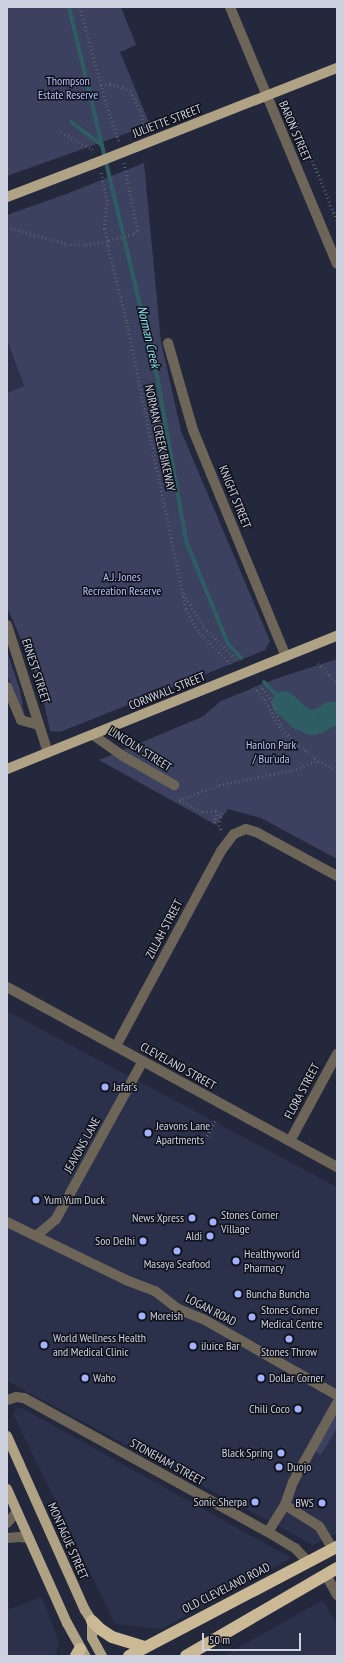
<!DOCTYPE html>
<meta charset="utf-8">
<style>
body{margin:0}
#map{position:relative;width:344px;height:1663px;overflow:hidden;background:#24283d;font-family:"PT Sans Narrow",sans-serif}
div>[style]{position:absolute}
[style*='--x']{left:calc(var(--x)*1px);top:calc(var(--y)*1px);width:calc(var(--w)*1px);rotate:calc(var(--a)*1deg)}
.built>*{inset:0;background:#2b304b}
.green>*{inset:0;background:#3b415e}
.stream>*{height:4px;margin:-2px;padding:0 2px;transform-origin:2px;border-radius:2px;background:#2e5d64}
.river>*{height:24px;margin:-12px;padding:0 12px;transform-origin:12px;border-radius:12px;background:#2e5d64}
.path>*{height:2.5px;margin-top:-1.25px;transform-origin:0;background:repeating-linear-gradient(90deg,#575b6e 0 1px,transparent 0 4px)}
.minor>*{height:10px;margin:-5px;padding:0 5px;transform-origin:5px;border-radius:5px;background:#6d6658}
.major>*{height:10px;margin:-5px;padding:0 5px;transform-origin:5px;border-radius:5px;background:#b0a284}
.highway>*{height:12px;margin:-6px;padding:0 6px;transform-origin:6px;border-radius:6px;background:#cbb995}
.major-bridge>*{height:10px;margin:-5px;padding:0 5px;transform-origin:5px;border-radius:5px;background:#b0a284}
.dots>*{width:11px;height:11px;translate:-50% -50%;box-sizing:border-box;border:2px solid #10121b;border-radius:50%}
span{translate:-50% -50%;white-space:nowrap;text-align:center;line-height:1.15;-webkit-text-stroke:3px #10121b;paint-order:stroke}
.park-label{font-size:12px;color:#b3c0fa}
.street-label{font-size:12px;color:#ced1df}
.poi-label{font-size:12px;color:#ced1df}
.left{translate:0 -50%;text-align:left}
.right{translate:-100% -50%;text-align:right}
.water-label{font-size:13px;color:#8de0ed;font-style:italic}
.frame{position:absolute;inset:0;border:8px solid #ced1df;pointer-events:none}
.scale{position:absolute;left:202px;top:1633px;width:99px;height:18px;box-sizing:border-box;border:2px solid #ced1df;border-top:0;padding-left:5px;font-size:12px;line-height:14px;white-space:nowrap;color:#ced1df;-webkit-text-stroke:3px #10121b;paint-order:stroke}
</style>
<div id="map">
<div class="built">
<div style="clip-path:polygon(7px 340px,24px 387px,7px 393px)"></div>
<div style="clip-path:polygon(7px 1011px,337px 1187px,337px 1533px,313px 1545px,7px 1381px)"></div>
<div style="clip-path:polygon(18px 1408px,22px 1408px,291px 1558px,161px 1629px,115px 1624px,14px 1416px,14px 1411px)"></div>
<div style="clip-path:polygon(42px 1597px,59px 1642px,55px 1656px,7px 1656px,7px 1610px)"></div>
<div style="clip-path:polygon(323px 1600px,337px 1625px,337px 1656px,223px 1656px)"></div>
</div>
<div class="green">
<div style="clip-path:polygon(7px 7px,121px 7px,136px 45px,120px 52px,150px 125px,7px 176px)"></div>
<div style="clip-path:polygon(144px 163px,161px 342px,181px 431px,270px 641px,265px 650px,231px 664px,60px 732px,50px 731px,40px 684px,7px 607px,7px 393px,24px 386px,7px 340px,7px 215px,69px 193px)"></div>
<div style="clip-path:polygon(7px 651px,20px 690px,24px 714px,7px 675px)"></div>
<div style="clip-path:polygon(337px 659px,337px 859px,261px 818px,228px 809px,216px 825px,99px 760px,202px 717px,221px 701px,275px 679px)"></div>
<div style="clip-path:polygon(333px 1415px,337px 1418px,337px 1428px,321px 1455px,313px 1450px)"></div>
</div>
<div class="stream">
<div style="--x:69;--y:7;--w:379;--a:76.6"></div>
<div style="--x:157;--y:376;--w:168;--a:80"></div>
<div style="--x:186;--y:541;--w:111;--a:67.8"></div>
<div style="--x:228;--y:644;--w:19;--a:47"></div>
<div style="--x:71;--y:122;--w:39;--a:37"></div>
<div style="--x:264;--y:682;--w:29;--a:46"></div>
</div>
<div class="river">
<div style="--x:284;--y:703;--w:22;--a:43"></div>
<div style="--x:300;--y:718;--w:13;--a:23"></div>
<div style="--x:312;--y:723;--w:7;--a:-16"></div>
<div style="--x:319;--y:721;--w:13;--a:-32"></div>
<div style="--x:330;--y:714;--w:7;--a:0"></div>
</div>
<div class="path">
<div style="--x:80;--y:7;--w:103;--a:74.7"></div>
<div style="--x:107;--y:106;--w:39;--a:71"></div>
<div style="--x:101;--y:85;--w:9;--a:-6"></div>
<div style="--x:110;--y:84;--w:13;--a:13"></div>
<div style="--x:123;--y:87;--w:8;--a:30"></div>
<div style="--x:130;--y:91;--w:23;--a:61"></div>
<div style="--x:141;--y:111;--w:19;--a:78"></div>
<div style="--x:294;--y:116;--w:113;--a:67.5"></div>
<div style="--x:61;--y:132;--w:35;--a:29"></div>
<div style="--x:92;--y:149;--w:4;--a:63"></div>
<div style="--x:124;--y:163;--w:69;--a:78.4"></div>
<div style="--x:138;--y:231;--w:6;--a:141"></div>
<div style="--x:133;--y:235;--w:26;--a:167"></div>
<div style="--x:108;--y:241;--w:5;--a:90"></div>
<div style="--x:108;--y:246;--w:78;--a:76"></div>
<div style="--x:127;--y:322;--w:293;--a:78.4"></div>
<div style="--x:186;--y:609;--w:26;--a:61"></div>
<div style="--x:199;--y:632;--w:45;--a:45"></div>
<div style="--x:7;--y:227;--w:66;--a:15.7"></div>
<div style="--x:71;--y:245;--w:15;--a:0"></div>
<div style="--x:86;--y:245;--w:22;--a:-10"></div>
<div style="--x:108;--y:241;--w:13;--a:-108"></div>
<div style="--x:104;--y:229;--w:28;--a:-84"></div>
<div style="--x:107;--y:201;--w:29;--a:-102"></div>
<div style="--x:184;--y:594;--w:39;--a:59"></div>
<div style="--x:204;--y:627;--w:48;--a:45"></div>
<div style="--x:318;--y:663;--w:28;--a:46"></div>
<div style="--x:260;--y:685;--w:20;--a:53"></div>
<div style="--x:272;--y:701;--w:28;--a:69"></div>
<div style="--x:254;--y:687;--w:19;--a:51"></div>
<div style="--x:266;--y:702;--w:24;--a:62"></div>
<div style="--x:277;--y:723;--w:23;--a:47"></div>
<div style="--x:293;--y:740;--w:33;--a:40"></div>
<div style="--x:318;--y:761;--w:21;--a:25"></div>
<div style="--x:179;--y:800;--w:43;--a:-20.6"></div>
<div style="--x:219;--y:785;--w:75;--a:-11.6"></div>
<div style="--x:292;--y:770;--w:28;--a:-19"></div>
<div style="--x:180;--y:800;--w:26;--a:28"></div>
<div style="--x:203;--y:812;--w:15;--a:-4"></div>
<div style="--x:218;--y:811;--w:12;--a:110"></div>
<div style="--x:214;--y:822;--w:12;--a:-48"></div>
<div style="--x:222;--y:813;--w:12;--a:104"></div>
<div style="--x:219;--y:825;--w:7;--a:63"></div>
<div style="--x:207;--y:1136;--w:18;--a:-61"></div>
<div style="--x:7;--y:1204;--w:4;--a:27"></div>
</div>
<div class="minor">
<div style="--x:230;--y:7;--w:278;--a:67.4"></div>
<div style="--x:168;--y:343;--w:91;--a:74"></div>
<div style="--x:193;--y:430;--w:245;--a:67.7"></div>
<div style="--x:7;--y:625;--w:134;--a:72.2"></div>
<div style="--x:7;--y:687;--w:36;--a:67"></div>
<div style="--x:21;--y:720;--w:19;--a:16"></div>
<div style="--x:93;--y:735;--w:37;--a:35"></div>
<div style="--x:123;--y:756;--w:59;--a:29.6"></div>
<div style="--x:7;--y:987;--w:376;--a:28.6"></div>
<div style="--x:116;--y:1046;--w:221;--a:-61.7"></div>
<div style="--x:221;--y:851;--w:21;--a:-53"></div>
<div style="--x:234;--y:834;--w:13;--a:-23"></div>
<div style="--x:246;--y:829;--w:10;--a:17"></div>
<div style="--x:256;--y:832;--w:92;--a:28.5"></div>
<div style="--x:290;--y:1141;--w:99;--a:-61.6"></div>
<div style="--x:7;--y:1222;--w:132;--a:26"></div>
<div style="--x:126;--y:1280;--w:31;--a:21"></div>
<div style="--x:155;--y:1291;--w:29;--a:38"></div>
<div style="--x:178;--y:1309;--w:27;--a:22"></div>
<div style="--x:203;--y:1319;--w:154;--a:29.6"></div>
<div style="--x:36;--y:1236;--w:26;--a:-40"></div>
<div style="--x:56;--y:1219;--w:180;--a:-61.2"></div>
<div style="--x:7;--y:1400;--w:9;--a:-18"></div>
<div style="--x:16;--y:1397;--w:8;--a:7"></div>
<div style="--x:24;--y:1398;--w:278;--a:28.8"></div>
<div style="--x:268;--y:1532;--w:31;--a:31"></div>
<div style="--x:295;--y:1548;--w:19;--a:47"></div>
<div style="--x:285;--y:1505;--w:40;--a:32"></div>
<div style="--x:319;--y:1526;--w:27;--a:59"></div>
<div style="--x:7;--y:1523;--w:15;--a:-48"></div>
<div style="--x:268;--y:1532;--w:32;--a:-58"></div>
<div style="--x:285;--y:1505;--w:24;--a:-71"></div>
<div style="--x:293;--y:1482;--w:90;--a:-60.9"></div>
<div style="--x:7;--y:1538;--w:12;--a:-5"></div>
<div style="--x:19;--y:1537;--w:10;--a:6"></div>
<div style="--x:326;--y:1575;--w:23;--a:61"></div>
</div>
<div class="major">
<div style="--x:136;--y:147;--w:216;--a:-21.5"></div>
<div style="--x:7;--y:197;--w:92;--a:-21"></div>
<div style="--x:7;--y:769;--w:356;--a:-22"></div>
<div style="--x:7;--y:1436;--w:191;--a:65.9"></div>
<div style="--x:85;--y:1610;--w:13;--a:58"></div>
<div style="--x:92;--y:1621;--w:17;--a:90"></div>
<div style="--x:92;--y:1638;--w:21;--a:61"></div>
<div style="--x:7;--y:1489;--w:147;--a:65.9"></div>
<div style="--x:67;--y:1623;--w:38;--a:61"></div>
</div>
<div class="highway">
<div style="--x:92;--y:1621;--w:11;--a:45"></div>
<div style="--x:100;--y:1629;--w:14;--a:34"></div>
<div style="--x:112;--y:1637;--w:34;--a:17"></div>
<div style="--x:76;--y:1656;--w:8;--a:-60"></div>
<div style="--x:129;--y:1656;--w:235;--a:-27.7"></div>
<div style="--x:186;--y:1656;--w:175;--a:-30.2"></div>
</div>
<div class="major-bridge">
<div style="--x:93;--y:164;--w:46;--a:-21.6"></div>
</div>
<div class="dots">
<div style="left:105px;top:1087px;background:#a3b2fd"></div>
<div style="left:148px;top:1133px;background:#a3b2fd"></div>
<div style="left:36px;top:1200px;background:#a3b2fd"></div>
<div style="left:192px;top:1218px;background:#a3b2fd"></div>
<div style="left:213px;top:1222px;background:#a3b2fd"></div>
<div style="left:210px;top:1236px;background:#a3b2fd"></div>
<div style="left:143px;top:1241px;background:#a3b2fd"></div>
<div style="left:177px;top:1251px;background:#a3b2fd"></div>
<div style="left:236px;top:1261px;background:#a3b2fd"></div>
<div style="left:238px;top:1294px;background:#a3b2fd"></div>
<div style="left:142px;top:1316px;background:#a3b2fd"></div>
<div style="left:252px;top:1317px;background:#a3b2fd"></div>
<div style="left:289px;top:1339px;background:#a3b2fd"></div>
<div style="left:44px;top:1345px;background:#a3b2fd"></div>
<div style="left:193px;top:1346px;background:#a3b2fd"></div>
<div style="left:85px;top:1378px;background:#a3b2fd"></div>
<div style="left:261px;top:1378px;background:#a3b2fd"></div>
<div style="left:298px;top:1409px;background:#a3b2fd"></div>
<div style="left:281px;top:1453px;background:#a3b2fd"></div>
<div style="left:279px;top:1467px;background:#a3b2fd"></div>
<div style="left:255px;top:1502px;background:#a3b2fd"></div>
<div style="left:322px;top:1503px;background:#a3b2fd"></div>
</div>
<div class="park-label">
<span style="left:68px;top:88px">Thompson<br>Estate Reserve</span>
<span style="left:122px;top:584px">A.J. Jones<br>Recreation Reserve</span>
<span style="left:271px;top:752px">Hanlon Park<br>/ Bur'uda</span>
</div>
<div class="street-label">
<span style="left:167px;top:121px;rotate:-21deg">JULIETTE STREET</span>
<span style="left:295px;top:131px;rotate:67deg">BARON STREET</span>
<span style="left:160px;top:438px;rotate:78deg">NORMAN CREEK BIKEWAY</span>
<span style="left:235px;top:497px;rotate:68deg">KNIGHT STREET</span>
<span style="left:36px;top:671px;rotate:72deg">ERNEST STREET</span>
<span style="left:167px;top:691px;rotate:-22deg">CORNWALL STREET</span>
<span style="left:140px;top:749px;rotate:32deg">LINCOLN STREET</span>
<span style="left:164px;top:929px;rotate:-62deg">ZILLAH STREET</span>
<span style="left:178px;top:1066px;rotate:29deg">CLEVELAND STREET</span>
<span style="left:302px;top:1091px;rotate:-62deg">FLORA STREET</span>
<span style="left:82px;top:1145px;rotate:-61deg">JEAVONS LANE</span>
<span style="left:211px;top:1310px;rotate:27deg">LOGAN ROAD</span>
<span style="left:167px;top:1462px;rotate:29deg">STONEHAM STREET</span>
<span style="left:68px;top:1541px;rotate:66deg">MONTAGUE STREET</span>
<span style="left:226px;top:1588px;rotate:-27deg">OLD CLEVELAND ROAD</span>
</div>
<div class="poi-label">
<span class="left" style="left:113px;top:1087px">Jafar’s</span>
<span class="left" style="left:156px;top:1133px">Jeavons Lane<br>Apartments</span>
<span class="left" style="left:44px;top:1200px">Yum Yum Duck</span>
<span class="left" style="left:221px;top:1222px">Stones Corner<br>Village</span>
<span class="right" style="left:184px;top:1218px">News Xpress</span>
<span class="right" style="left:202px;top:1236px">Aldi</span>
<span class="right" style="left:135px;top:1241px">Soo Delhi</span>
<span class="left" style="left:244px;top:1261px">Healthyworld<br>Pharmacy</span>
<span style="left:177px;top:1264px">Masaya Seafood</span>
<span class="left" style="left:246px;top:1294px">Buncha Buncha</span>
<span class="left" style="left:261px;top:1317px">Stones Corner<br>Medical Centre</span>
<span class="left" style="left:150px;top:1316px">Moreish</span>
<span class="left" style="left:53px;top:1345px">World Wellness Health<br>and Medical Clinic</span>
<span class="left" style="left:201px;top:1346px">iJuice Bar</span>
<span style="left:289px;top:1352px">Stones Throw</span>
<span class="left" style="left:93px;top:1378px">Waho</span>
<span class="left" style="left:269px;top:1378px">Dollar Corner</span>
<span class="right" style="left:290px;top:1409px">Chili Coco</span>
<span class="right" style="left:273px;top:1453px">Black Spring</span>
<span class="left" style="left:287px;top:1467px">Duojo</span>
<span class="right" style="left:247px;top:1502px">Sonic Sherpa</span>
<span class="right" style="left:314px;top:1503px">BWS</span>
</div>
<div class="water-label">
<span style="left:148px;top:337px;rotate:77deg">Norman Creek</span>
</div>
<div class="frame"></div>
<div class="scale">50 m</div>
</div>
